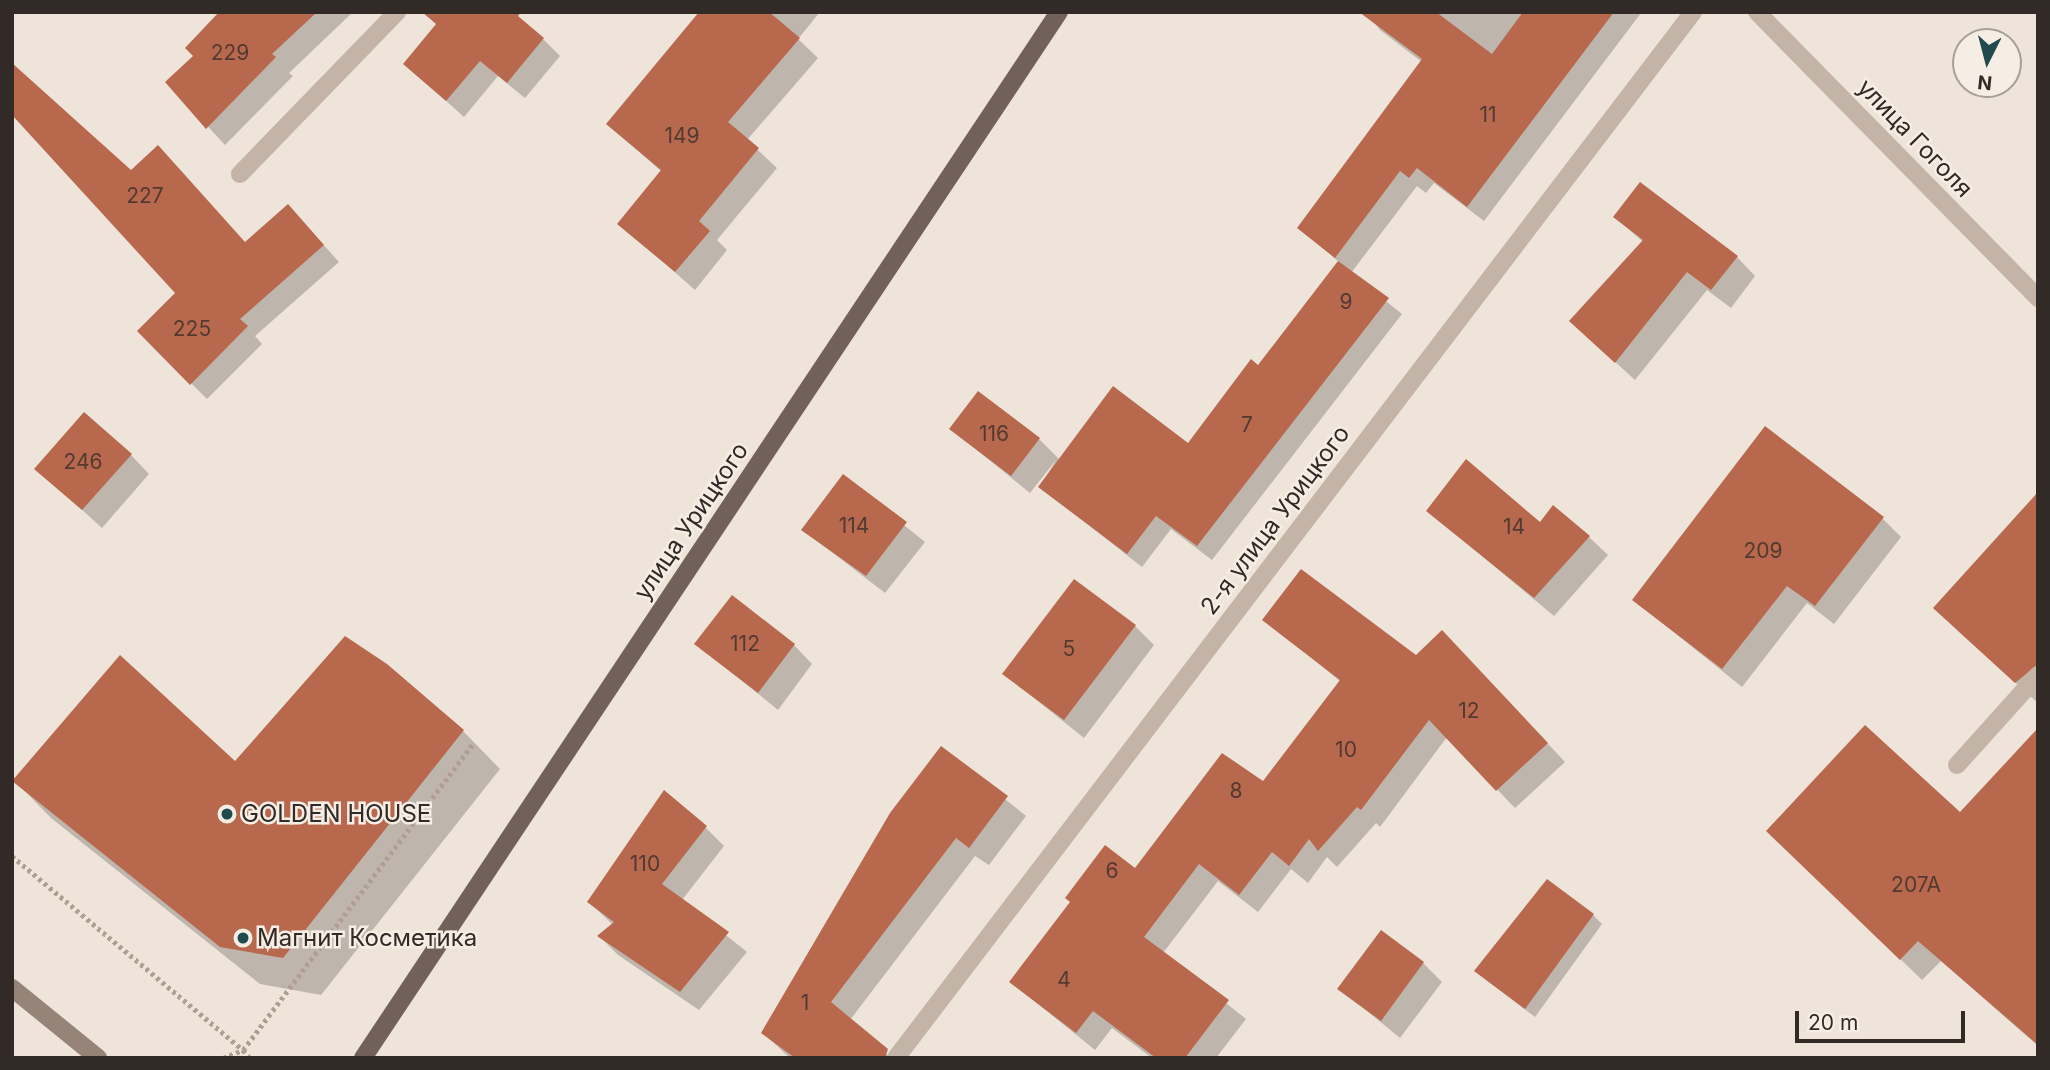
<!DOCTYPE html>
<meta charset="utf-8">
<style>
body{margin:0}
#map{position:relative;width:2050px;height:1070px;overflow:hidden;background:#eee4d9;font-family:Inter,sans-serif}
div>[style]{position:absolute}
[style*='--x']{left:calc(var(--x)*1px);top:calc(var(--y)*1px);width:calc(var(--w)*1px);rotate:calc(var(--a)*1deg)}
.shadow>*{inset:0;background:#0003}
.building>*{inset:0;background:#b8684d}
.path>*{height:4.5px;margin-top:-2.25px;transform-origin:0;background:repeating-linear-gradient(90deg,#b09e91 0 3.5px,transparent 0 7px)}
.lane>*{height:18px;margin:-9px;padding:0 9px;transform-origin:9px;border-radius:9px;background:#c4b4a7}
.street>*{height:18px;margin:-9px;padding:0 9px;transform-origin:9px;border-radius:9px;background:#c4b4a7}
.secondary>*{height:18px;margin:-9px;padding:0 9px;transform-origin:9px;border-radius:9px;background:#978478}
.primary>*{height:18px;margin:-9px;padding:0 9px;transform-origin:9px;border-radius:9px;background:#726159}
.dots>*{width:19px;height:19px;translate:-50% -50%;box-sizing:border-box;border:4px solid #f6eee4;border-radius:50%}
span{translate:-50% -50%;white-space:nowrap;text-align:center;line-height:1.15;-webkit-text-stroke:5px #f6eee4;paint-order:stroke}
.number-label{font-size:21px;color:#533a30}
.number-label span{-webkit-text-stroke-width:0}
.street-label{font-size:24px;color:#312a26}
.poi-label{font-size:24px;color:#312a26}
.left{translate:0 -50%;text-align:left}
.frame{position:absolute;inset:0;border:14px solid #312a26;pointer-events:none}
.north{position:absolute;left:1952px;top:28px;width:70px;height:70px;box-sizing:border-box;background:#f6eee4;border:2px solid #a7a098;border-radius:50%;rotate:186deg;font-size:19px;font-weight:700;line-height:28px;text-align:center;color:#312a26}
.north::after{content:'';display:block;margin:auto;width:24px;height:32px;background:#214a4e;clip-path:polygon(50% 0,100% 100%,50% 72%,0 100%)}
.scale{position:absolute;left:1795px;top:1011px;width:170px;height:32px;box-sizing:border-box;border:4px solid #312a26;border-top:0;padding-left:9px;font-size:21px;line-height:24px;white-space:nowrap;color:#312a26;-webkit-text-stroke:5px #f6eee4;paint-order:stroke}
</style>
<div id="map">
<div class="shadow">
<div style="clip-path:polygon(222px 12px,353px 12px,289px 73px,293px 76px,225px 145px,167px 82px,196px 56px)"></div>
<div style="clip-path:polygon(701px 12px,820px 12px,798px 39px,818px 58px,747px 140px,777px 168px,717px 240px,727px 250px,695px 290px,620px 224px,662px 172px,608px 124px)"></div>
<div style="clip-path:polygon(1366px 12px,1641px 13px,1484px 221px,1434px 183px,1426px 193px,1417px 186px,1351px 273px,1402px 314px,1212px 560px,1171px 529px,1142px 567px,1040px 487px,1056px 460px,1030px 493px,951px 429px,1039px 439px,1060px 460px,1188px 445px,1258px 367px,1339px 262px,1299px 228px,1422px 62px,1380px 30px)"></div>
<div style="clip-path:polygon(543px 39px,560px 56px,525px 98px,498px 76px,464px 117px,405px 64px)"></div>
<div style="clip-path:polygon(131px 173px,246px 243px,303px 222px,339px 262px,255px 336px,262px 344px,207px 399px,139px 331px,178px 293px)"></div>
<div style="clip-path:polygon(1615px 217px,1737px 257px,1755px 276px,1731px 308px,1707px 290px,1635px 380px,1590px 339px,1643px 242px)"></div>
<div style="clip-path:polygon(131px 455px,149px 474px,102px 528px,37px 469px)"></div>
<div style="clip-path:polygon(843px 476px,925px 542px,885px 593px,803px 530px)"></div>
<div style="clip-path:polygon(1428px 511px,1540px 525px,1589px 537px,1608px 555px,1554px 616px)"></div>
<div style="clip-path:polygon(2038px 517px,2038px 703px,1957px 630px)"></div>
<div style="clip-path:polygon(1883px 519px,1901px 537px,1834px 624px,1807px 603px,1742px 687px,1634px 600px)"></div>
<div style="clip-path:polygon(1265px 620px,1416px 657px,1460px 650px,1565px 762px,1515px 808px,1447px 737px,1380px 827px,1376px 823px,1337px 867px,1327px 857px,1308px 883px,1291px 869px,1258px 912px,1218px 881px,1163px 953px,1246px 1019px,1216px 1058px,1152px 1058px,1112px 1028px,1095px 1050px,1011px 982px,1135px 871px,1264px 783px,1341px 682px)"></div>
<div style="clip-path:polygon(1135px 626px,1154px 645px,1084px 738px,1004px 674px)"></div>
<div style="clip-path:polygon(697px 644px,794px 645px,812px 664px,778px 710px)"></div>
<div style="clip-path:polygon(463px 731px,500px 769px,321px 995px,260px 984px,51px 818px,14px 780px,235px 764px)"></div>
<div style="clip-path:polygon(941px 748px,1026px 816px,989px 865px,975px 856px,850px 1020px,891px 1058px,790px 1058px,763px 1033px)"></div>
<div style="clip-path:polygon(1960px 815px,2038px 873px,2038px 1046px,1941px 961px,1922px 980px,1790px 852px)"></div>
<div style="clip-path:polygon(705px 827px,724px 846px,682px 900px,747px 952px,699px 1010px,618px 955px,599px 936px,613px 925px,589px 902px)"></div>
<div style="clip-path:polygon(1593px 915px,1602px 924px,1535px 1017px,1486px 980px)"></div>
<div style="clip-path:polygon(1423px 963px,1442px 982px,1400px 1038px,1339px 988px)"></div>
</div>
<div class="building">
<div style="clip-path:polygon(219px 12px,317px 12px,272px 54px,276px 57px,206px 129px,165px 82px,193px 56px,185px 48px)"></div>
<div style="clip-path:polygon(422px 12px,521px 12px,518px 16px,544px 38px,507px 83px,480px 61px,446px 101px,403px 64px,436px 24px)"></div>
<div style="clip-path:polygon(699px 12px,769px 12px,800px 38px,728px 122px,759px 148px,699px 221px,710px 231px,675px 272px,617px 224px,661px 170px,606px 124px)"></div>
<div style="clip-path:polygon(1359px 12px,1436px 12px,1492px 54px,1523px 12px,1614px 12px,1467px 207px,1417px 168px,1409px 178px,1400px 171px,1335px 258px,1297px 228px,1422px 59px)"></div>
<div style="clip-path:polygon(12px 63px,131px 170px,158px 145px,245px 242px,288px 204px,324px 245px,240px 319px,248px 326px,190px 385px,137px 331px,175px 293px,12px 115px)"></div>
<div style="clip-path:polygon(1640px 182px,1738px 256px,1711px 290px,1687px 272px,1615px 363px,1569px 321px,1643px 240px,1613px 217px)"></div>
<div style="clip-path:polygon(1338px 261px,1389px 298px,1197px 546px,1156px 516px,1127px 554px,1038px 487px,1113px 386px,1188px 443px,1251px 359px,1258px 365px)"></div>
<div style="clip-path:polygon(978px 391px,1040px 438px,1011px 476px,949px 429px)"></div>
<div style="clip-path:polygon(84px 412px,132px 454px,82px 510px,34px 469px)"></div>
<div style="clip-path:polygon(1765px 426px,1884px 517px,1815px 606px,1787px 586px,1722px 669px,1632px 600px)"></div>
<div style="clip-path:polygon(1466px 459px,1540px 522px,1553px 505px,1590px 536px,1534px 598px,1426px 511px)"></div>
<div style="clip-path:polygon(843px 474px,907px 522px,866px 576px,801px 530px)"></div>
<div style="clip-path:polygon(2038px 492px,2038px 664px,2015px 683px,1933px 608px)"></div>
<div style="clip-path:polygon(1301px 569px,1416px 655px,1442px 630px,1548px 743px,1496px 791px,1429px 720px,1361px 810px,1357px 807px,1318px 851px,1309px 839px,1289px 866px,1272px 852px,1239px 895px,1199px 864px,1144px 937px,1229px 1000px,1185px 1058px,1156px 1058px,1093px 1011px,1076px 1033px,1009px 982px,1070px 902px,1065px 898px,1105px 845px,1135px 868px,1222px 753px,1263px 781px,1340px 680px,1262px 620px)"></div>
<div style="clip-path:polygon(1074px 579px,1136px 625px,1064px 720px,1002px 674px)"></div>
<div style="clip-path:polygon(732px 595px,795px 644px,758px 693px,694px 644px)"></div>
<div style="clip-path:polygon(345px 636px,387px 664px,464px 730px,283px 958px,220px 947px,12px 781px,120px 655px,235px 761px)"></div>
<div style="clip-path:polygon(1865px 725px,1960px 812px,2038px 728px,2038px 1045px,1918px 941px,1900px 960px,1766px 831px)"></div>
<div style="clip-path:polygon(941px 746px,1008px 796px,969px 848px,956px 838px,831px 1002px,888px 1049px,885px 1058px,795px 1058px,761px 1033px,890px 813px)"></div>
<div style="clip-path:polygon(664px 790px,707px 826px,662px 884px,729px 932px,680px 992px,597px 936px,614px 922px,587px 902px)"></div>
<div style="clip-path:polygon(1547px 879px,1594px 914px,1525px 1009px,1474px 971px)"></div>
<div style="clip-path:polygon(1381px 930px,1424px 962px,1381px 1021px,1337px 989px)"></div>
</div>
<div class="path">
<div style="--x:12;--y:856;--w:302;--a:40"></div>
<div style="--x:243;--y:1050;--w:383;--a:-53.1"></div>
<div style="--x:223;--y:1058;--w:22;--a:-22"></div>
<div style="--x:243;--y:1050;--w:11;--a:49"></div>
</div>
<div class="lane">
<div style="--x:1957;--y:765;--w:121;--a:-48"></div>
</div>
<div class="street">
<div style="--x:1757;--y:12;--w:401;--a:45.5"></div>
<div style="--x:240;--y:174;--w:226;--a:-45.9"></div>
<div style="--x:896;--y:1058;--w:1315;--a:-52.69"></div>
</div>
<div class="secondary">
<div style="--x:12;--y:988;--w:111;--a:39.1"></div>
</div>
<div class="primary">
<div style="--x:363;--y:1058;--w:1256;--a:-56.36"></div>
</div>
<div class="dots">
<div style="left:227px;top:814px;background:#214a4e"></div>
<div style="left:243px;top:938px;background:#214a4e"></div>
</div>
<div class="number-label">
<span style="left:230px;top:53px">229</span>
<span style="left:1488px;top:115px">11</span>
<span style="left:682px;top:136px">149</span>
<span style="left:145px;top:196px">227</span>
<span style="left:1346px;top:302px">9</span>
<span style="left:192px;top:329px">225</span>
<span style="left:1247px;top:425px">7</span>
<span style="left:994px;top:434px">116</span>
<span style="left:83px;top:462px">246</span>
<span style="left:854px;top:526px">114</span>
<span style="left:1514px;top:527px">14</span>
<span style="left:1763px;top:551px">209</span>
<span style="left:745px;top:644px">112</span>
<span style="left:1069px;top:649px">5</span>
<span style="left:1469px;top:711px">12</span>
<span style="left:1346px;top:750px">10</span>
<span style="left:1236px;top:791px">8</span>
<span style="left:645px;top:864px">110</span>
<span style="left:1112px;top:871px">6</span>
<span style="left:1916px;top:885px">207А</span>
<span style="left:1064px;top:980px">4</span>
<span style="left:805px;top:1003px">1</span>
</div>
<div class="street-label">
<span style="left:1915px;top:138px;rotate:46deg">улица Гоголя</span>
<span style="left:1275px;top:520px;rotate:-53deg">2-я улица Урицкого</span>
<span style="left:691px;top:521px;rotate:-56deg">улица Урицкого</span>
</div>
<div class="poi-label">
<span class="left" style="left:241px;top:814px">GOLDEN HOUSE</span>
<span class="left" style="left:257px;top:938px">Магнит Косметика</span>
</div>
<div class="frame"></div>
<div class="north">N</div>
<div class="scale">20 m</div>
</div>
